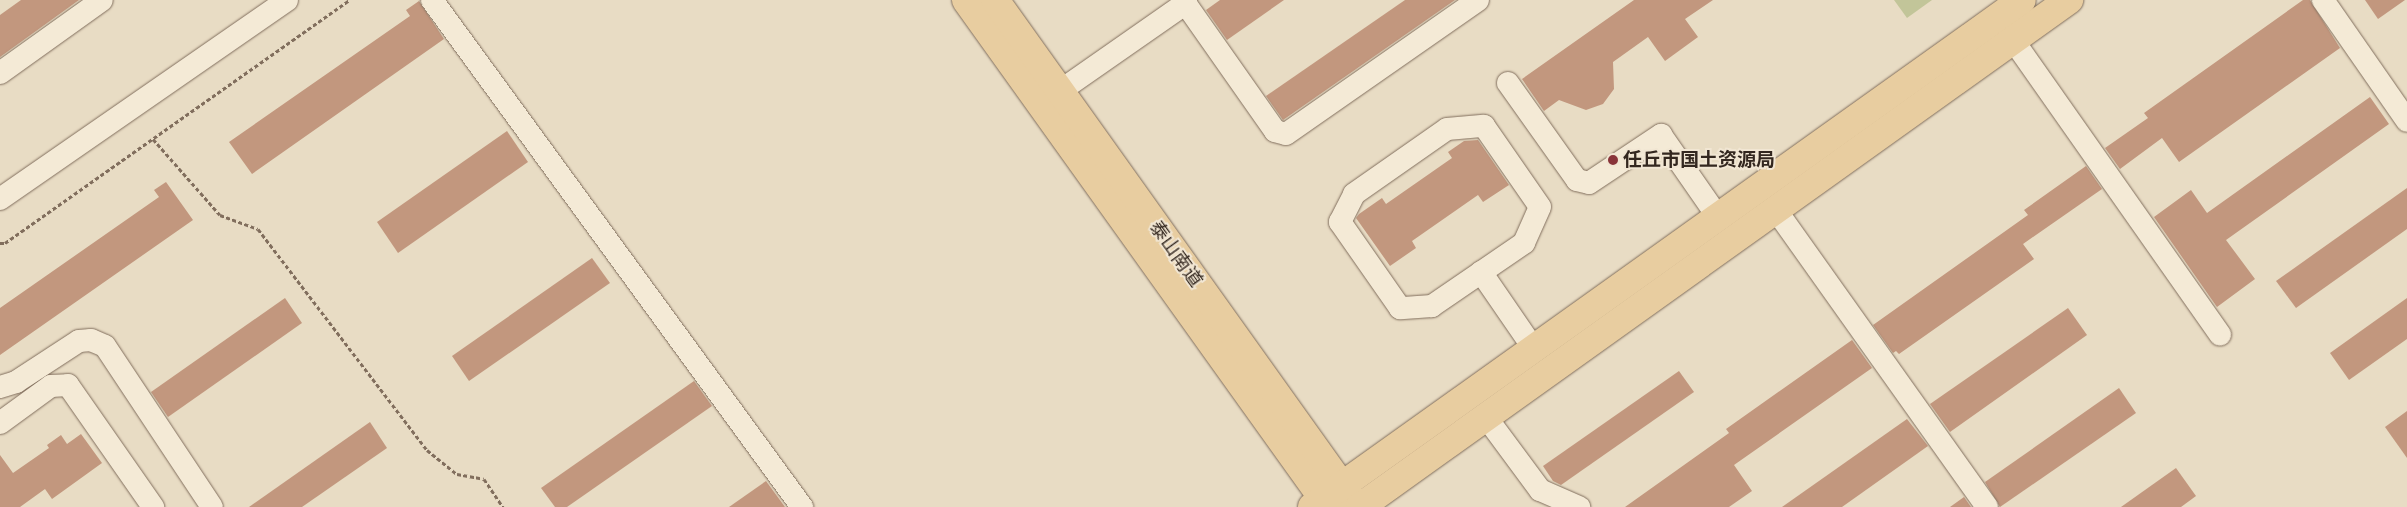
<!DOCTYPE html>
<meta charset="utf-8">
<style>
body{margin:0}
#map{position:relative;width:2407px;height:507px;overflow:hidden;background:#e8dcc4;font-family:"Zilla Slab","Noto Sans SC",serif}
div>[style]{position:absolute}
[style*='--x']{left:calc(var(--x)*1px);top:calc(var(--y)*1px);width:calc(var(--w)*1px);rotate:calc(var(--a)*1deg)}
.green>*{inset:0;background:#c2c599}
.building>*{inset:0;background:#c2977e}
.path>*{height:3px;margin-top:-1.5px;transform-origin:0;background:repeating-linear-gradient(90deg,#816e5d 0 4px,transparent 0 6.5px)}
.roads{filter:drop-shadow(0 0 1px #816e5d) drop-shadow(0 0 1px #816e5d)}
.minor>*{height:22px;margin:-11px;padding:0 11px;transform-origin:11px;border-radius:11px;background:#f4ead6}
.major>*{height:28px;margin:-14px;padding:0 14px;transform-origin:14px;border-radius:14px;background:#e8cda0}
.dots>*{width:14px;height:14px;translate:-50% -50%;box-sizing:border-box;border:2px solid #f1e6d3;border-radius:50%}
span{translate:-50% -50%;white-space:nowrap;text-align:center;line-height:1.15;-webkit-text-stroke:4px #f1e6d3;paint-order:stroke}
.poi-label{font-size:19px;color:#33271f;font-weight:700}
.left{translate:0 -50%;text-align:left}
.street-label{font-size:19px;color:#33271f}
</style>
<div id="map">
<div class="green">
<div style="clip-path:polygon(1894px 0,1932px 0,1907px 18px)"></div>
</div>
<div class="building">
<div style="clip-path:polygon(21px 0,79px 0,0 57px,0 15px)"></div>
<div style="clip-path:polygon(1220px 0,1284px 0,1227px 40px,1206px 10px)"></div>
<div style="clip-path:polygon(1405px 0,1455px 0,1283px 120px,1266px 96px)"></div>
<div style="clip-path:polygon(1634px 0,1713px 0,1685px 19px,1698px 37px,1665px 61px,1648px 37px,1613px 62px,1614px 89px,1603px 104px,1586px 110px,1559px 100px,1544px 111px,1522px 79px)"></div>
<div style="clip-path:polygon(2303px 0,2310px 0,2340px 48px,2179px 162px,2162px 138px,2120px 169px,2105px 148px,2148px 118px,2144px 113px)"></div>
<div style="clip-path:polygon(2365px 0,2405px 0,2378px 19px)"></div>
<div style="clip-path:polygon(419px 1px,444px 39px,252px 174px,229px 142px,410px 16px,406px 10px)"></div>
<div style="clip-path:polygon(2370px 97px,2389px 124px,2226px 240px,2255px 279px,2217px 307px,2154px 217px,2191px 190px,2207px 213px)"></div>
<div style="clip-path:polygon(507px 131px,528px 162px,398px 253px,377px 222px)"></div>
<div style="clip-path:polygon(1478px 140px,1509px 185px,1483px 202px,1478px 195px,1412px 241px,1416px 248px,1390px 266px,1356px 218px,1359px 214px,1382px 198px,1386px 204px,1452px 158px,1448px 152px,1464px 141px)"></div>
<div style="clip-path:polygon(2086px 166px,2102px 189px,2023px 244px,2034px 259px,1899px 354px,1896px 351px,1893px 353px,1873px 325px,2028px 215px,2024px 210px)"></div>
<div style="clip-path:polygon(166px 182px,193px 220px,0 355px,0 308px,159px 197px,154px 190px)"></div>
<div style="clip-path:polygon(2407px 188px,2407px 229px,2296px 308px,2276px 281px)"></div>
<div style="clip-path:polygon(592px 258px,610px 283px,469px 381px,452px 356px)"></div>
<div style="clip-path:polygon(285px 298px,302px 323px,168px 417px,151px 392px)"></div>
<div style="clip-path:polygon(2407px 298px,2407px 339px,2349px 380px,2330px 353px)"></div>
<div style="clip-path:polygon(2068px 308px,2087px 335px,1950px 432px,1930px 404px)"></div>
<div style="clip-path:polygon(1852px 340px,1872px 368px,1734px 465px,1752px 491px,1729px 507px,1625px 507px,1729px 433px,1726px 429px)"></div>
<div style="clip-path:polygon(1679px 371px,1694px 392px,1561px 485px,1553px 481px,1543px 466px)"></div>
<div style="clip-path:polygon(694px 381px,712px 406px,567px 507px,555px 507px,541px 488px)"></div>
<div style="clip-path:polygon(2119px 388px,2136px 413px,2000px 507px,1985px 482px)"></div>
<div style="clip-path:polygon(2407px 411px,2407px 458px,2385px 427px)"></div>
<div style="clip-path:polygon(1907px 419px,1928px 446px,1842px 507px,1782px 507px)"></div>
<div style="clip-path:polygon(370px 422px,387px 448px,302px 507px,249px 507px)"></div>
<div style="clip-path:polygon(81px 434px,102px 463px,52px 499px,45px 489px,20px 507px,0 507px,0 455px,13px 473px,49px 448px,47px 445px,61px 435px,67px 444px)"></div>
<div style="clip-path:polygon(2176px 468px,2196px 496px,2181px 507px,2121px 507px)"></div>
<div style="clip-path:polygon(766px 481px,785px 507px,729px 507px)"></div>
<div style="clip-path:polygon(1964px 497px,1971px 507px,1950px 507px)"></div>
</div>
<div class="path">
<div style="--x:153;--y:139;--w:101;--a:48.6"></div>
<div style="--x:220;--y:215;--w:40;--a:20.2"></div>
<div style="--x:258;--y:229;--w:278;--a:52.6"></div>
<div style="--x:427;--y:450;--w:38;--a:39"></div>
<div style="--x:457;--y:474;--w:27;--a:10"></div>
<div style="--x:484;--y:479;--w:34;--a:56"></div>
<div style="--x:0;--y:243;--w:5;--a:0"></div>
<div style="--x:5;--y:243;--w:421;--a:-35.2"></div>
</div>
<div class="roads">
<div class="minor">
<div style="--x:432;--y:0;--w:628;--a:53.88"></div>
<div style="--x:1183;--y:0;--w:160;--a:54.9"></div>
<div style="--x:1275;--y:131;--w:11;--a:15"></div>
<div style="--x:1286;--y:134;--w:234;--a:-34.9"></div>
<div style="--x:2323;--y:0;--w:147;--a:55.2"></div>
<div style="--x:2013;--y:40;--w:360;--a:54.9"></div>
<div style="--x:0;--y:73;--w:125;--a:-35.6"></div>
<div style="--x:1508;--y:83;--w:119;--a:54.6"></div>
<div style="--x:1577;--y:180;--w:12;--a:14"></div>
<div style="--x:1589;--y:183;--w:87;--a:-33.7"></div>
<div style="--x:1661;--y:135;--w:100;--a:55.2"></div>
<div style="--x:1060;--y:91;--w:154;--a:-34.9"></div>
<div style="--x:1484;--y:126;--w:98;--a:55.3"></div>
<div style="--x:1540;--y:207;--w:39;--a:114"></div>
<div style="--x:1524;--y:243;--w:112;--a:145.6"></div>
<div style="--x:1432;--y:306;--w:32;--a:176"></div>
<div style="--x:1400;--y:308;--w:105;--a:-124.9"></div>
<div style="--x:1340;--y:222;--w:31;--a:-63"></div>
<div style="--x:1354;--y:194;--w:113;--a:-35"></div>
<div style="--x:1447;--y:129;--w:37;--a:-5"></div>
<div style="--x:0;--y:199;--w:349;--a:-34.7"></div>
<div style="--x:1776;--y:210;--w:364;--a:54.6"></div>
<div style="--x:1481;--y:272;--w:93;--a:55.5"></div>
<div style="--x:0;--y:387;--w:17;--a:-17"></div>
<div style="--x:16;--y:382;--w:75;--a:-33.1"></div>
<div style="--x:79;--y:341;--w:12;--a:-5"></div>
<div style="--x:91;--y:340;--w:15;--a:23"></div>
<div style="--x:105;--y:346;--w:193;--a:56.4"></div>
<div style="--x:1486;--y:417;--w:91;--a:53.5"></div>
<div style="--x:1540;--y:490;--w:43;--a:23.6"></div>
<div style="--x:0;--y:423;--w:63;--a:-36"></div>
<div style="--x:51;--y:386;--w:17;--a:-3"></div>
<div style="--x:68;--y:385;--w:149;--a:55.1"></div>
</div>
<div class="major">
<div style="--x:966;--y:0;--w:624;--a:54.4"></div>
<div style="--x:995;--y:0;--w:614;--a:54.47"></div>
<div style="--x:1312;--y:507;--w:872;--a:-35.53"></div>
<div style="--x:1360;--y:507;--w:872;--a:-35.57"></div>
</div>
</div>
<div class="dots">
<div style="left:1613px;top:160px;background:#893439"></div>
</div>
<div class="poi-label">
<span class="left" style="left:1623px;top:160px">任丘市国土资源局</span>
</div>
<div class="street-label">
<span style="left:1176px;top:254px;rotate:54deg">泰山南道</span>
</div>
</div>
